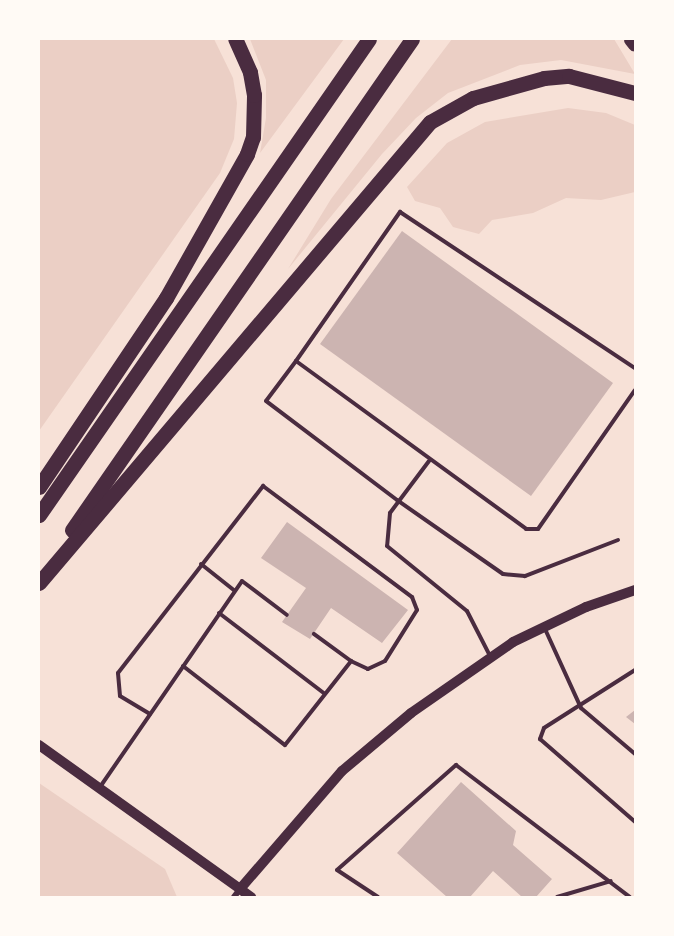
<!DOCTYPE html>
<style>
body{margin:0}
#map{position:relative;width:674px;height:936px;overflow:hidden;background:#f7e1d7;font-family:Arial,sans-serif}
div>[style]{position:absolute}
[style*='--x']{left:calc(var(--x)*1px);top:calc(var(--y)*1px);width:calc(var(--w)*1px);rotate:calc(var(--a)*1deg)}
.green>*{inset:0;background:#ebcfc5}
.building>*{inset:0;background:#ccb4b1}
.service>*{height:4px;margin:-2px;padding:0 2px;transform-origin:2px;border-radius:2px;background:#4a2c40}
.minor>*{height:6px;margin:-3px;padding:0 3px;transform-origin:3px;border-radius:3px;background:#4a2c40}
.tertiary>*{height:10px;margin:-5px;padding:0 5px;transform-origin:5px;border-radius:5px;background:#4a2c40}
.secondary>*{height:10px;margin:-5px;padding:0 5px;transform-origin:5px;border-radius:5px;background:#4a2c40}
.motorway>*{height:15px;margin:-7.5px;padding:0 7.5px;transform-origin:7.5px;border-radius:7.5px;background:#4a2c40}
span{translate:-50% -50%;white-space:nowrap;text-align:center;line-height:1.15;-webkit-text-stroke:5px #fffaf5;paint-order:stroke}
.frame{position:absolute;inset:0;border:40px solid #fffaf5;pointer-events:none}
</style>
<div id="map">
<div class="green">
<div style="clip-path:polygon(39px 39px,214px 39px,233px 78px,237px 103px,234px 139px,220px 173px,39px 431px)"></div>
<div style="clip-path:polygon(250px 39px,344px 39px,260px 153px,266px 118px,266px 80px)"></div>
<div style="clip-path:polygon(452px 39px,614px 39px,635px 74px,561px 60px,520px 65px,448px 93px,416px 118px,382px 154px,288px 269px,331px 199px)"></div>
<div style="clip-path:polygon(568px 108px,606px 113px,635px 125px,635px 192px,601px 200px,566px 198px,533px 213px,492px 220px,479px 234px,453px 227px,440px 208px,415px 201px,407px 187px,447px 143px,485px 122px)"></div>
<div style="clip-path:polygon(39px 783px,165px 869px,177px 897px,39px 897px)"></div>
</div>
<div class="building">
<div style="clip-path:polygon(402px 231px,613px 383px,531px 496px,320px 344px)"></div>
<div style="clip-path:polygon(287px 522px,408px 610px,382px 643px,331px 608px,310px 639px,282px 622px,306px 588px,261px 558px)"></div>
<div style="clip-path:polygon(635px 710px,635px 724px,626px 717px)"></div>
<div style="clip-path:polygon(461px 782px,516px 831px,513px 845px,552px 879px,536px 897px,522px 897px,493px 871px,470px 897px,447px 897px,397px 853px)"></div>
</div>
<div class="service">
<div style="--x:296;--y:361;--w:182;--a:-55.1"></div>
<div style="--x:400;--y:212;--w:282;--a:33.6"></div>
<div style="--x:429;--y:461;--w:65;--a:126.9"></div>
<div style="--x:390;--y:513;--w:33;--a:95"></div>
<div style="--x:387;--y:546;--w:103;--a:39.1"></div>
<div style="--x:467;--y:611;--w:51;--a:62.9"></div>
<div style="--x:618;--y:540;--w:100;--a:158.8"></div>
<div style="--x:525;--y:576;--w:22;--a:-175"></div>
<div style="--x:503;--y:574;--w:129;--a:-145.1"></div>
<div style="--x:397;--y:500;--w:164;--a:-142.9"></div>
<div style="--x:266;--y:401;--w:50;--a:-53.1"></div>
<div style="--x:296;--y:361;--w:285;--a:36.1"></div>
<div style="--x:526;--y:529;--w:12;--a:0"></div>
<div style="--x:538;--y:529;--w:169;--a:-55.1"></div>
<div style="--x:201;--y:564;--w:43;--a:38.5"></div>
<div style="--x:219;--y:613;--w:133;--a:37.4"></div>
<div style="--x:545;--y:629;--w:87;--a:65.5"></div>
<div style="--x:581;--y:708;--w:71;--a:40.4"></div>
<div style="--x:183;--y:666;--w:129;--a:37.8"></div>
<div style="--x:285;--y:745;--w:107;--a:-51.8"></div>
<div style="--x:351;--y:661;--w:46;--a:-143.9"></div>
<div style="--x:635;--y:670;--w:108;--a:147.5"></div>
<div style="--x:544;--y:728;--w:12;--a:110"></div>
<div style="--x:540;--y:739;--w:126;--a:41.1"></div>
<div style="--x:150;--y:714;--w:35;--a:-149"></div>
<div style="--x:120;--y:696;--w:23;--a:-95"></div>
<div style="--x:118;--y:673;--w:237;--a:-52.2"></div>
<div style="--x:263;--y:486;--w:186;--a:36.7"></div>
<div style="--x:412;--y:597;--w:14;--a:69"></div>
<div style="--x:417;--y:610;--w:60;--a:122.1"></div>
<div style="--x:385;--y:661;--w:19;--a:155"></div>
<div style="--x:368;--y:669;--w:19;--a:-155"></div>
<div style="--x:100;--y:787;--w:250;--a:-55.4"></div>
<div style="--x:242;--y:581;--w:56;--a:37.1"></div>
<div style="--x:378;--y:897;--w:49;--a:-146.6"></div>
<div style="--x:337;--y:870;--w:159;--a:-41.4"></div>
<div style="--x:456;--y:765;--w:218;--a:37.2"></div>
<div style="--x:557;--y:897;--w:56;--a:-16.5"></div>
</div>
<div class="minor">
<div style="--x:234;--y:897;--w:10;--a:-53"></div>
</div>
<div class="tertiary">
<div style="--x:240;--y:889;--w:14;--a:36"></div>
</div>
<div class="secondary">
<div style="--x:39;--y:745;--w:247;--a:35.6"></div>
<div style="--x:240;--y:889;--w:156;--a:-49.2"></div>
<div style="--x:342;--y:771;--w:90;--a:-40"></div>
<div style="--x:411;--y:713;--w:124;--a:-34.8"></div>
<div style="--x:513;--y:642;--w:81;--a:-25.6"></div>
<div style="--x:586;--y:607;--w:52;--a:-19.1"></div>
</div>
<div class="motorway">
<div style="--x:631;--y:39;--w:6;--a:51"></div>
<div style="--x:39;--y:487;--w:228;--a:-56.1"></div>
<div style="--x:166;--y:298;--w:165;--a:-60.6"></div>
<div style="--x:247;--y:154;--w:18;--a:-71"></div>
<div style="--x:253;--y:137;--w:42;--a:-88.6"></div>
<div style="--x:254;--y:95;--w:23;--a:-100"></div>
<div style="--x:250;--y:72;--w:36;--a:-114"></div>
<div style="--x:39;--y:515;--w:579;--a:-55.27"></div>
<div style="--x:72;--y:530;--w:597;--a:-55.3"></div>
<div style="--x:39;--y:583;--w:604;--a:-49.7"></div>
<div style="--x:430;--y:122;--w:49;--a:-29.2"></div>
<div style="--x:473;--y:98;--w:74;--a:-15.7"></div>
<div style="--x:544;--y:78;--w:25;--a:-5"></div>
<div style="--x:569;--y:76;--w:68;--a:14.4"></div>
</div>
<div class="frame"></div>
</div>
